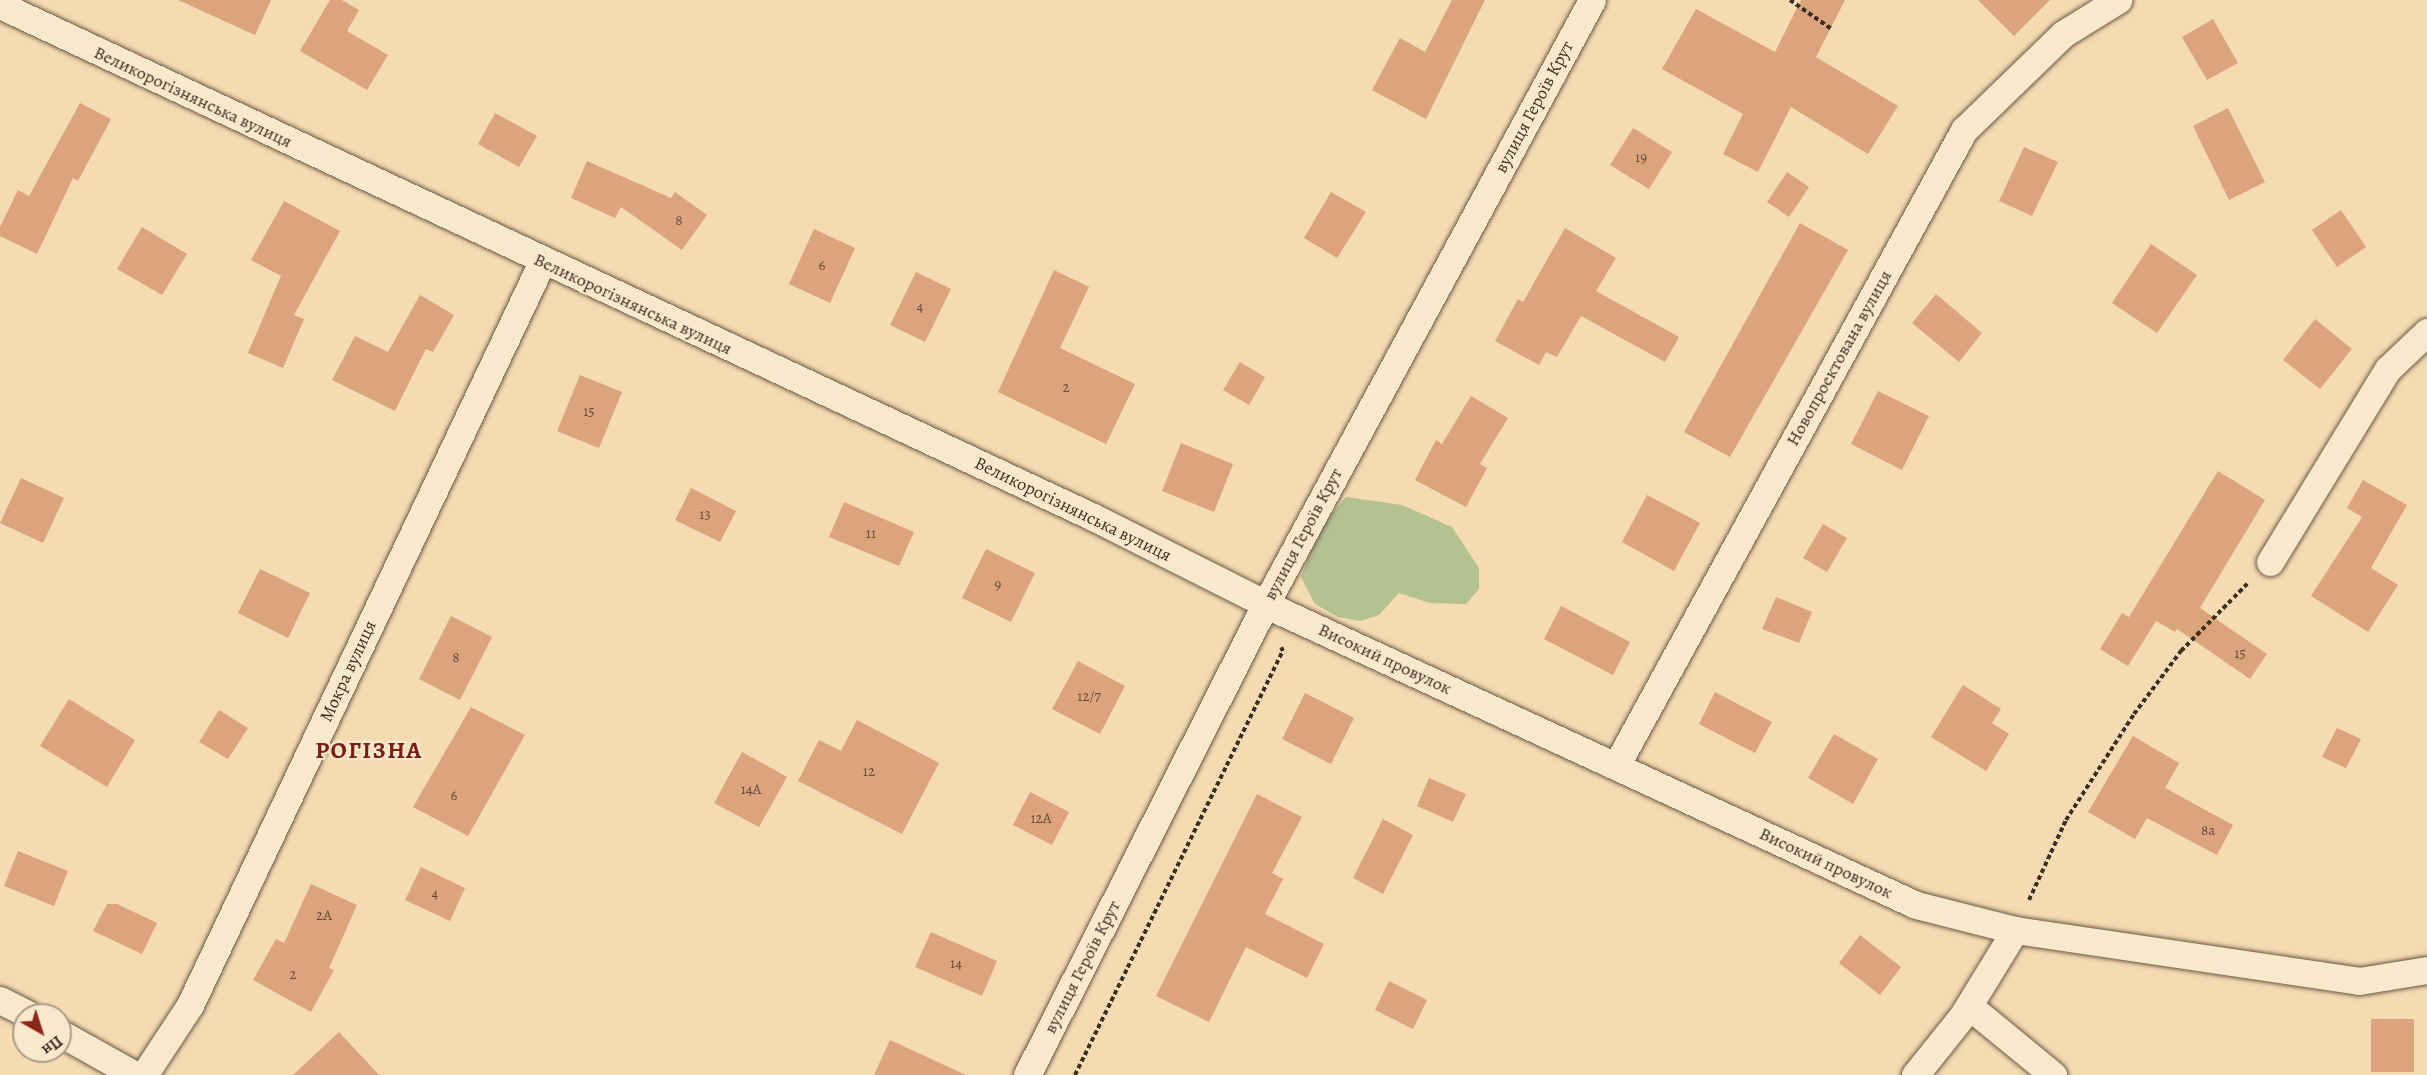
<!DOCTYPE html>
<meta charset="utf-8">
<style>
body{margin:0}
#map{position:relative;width:2427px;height:1075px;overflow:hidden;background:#f4dbb1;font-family:Alegreya,serif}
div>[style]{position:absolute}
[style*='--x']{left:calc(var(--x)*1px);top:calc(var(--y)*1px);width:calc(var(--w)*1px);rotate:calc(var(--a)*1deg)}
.green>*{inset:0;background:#b4c191}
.building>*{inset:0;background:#dca47d}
.path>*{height:4px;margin-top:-2px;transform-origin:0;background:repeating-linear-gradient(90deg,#3d2e23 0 4.5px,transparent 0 7.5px)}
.roads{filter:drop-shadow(0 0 2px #6b5946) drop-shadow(0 0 2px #6b5946)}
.street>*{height:27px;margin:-13.5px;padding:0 13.5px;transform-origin:13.5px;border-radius:13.5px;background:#f8e8cc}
span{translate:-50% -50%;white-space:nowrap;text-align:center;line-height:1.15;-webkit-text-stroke:4.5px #f8e8cc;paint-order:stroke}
.number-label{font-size:15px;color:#654c3a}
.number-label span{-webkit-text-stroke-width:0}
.street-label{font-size:18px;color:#3d2e23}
.district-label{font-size:24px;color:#7a1f14;font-weight:700;letter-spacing:1.5px}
.north{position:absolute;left:12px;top:1003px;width:60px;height:60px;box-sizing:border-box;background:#f8e8cc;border:2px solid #ad9e88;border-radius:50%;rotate:141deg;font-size:16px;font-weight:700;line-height:24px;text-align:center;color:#3d2e23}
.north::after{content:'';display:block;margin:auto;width:21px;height:27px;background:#8f2418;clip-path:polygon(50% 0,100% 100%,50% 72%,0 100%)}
</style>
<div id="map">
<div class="green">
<div style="clip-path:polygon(1346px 497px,1402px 505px,1452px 527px,1479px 568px,1479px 589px,1466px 604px,1430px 603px,1399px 593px,1379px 615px,1360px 621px,1338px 617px,1315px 604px,1301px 577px,1319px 530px)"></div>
</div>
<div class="building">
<div style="clip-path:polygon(178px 0,271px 0,255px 35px)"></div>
<div style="clip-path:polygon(330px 0,342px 0,359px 10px,347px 31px,388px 55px,367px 90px,300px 51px)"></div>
<div style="clip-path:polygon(1452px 0,1485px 0,1426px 119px,1372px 90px,1400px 38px,1425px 52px)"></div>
<div style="clip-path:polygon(1801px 0,1845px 0,1816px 57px,1898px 106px,1868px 154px,1791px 107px,1758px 172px,1723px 154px,1743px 114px,1662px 69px,1696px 9px,1775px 52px)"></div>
<div style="clip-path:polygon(1978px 0,2050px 0,2014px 36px)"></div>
<div style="clip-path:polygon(2213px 19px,2238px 63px,2207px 80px,2182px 37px)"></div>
<div style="clip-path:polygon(80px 103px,111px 119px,78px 181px,73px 178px,37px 254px,0 236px,0 227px,18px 190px,29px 196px)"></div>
<div style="clip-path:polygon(2228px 108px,2265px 182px,2229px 200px,2193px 126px)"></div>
<div style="clip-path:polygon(495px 113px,537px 136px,519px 167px,478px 144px)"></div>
<div style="clip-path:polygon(1633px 128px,1672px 152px,1649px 189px,1610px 165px)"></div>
<div style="clip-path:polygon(2024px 147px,2058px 162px,2032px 216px,1999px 201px)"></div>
<div style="clip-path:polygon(587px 161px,671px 198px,675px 192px,707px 215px,682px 250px,621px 207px,615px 218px,571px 198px)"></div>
<div style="clip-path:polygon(1787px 172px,1809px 187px,1789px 217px,1767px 202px)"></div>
<div style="clip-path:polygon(1331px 192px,1366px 212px,1337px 258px,1304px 238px)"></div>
<div style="clip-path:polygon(284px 201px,340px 231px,294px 315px,304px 319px,283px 368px,248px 353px,281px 276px,251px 260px)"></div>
<div style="clip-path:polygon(2341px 210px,2366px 247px,2337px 267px,2312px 230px)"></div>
<div style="clip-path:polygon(1800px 223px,1848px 250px,1730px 457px,1684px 432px)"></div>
<div style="clip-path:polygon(142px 227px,187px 254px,162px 295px,117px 269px)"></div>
<div style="clip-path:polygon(1565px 228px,1616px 258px,1596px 291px,1679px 337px,1665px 362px,1581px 316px,1557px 357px,1546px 352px,1539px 365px,1495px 341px,1518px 299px,1523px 302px)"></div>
<div style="clip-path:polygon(814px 229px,855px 248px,830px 303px,789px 284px)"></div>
<div style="clip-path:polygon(2151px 244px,2197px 275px,2157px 333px,2112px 303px)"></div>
<div style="clip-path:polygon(1054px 270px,1089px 287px,1060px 348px,1135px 384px,1106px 444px,998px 392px)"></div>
<div style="clip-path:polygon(916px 272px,951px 289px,925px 342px,890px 325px)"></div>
<div style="clip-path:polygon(1936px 294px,1982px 333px,1959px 362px,1912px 323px)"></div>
<div style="clip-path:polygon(420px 295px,454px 315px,433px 352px,426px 349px,395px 411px,332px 380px,355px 336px,388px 352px)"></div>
<div style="clip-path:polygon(2315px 319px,2352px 349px,2320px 389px,2283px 360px)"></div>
<div style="clip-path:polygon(1240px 362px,1265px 377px,1249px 405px,1223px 390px)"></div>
<div style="clip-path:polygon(580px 375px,622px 392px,599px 448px,557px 431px)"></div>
<div style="clip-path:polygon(1878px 391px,1929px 416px,1902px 470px,1851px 444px)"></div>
<div style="clip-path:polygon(1471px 396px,1508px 418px,1480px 464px,1487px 468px,1466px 507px,1415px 480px,1436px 440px,1442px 444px)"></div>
<div style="clip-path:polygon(1181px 443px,1233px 464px,1214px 512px,1162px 491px)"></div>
<div style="clip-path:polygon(2218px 471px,2265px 500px,2200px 608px,2267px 654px,2250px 679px,2177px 629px,2175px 632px,2156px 621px,2128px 666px,2100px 649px,2122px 613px,2129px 617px)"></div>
<div style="clip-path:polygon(21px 478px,64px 498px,43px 543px,0 523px)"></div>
<div style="clip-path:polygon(2363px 480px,2407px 505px,2371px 568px,2398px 585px,2368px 632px,2311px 596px,2362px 517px,2347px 508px)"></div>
<div style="clip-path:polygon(691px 488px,736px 511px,720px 542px,675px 520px)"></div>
<div style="clip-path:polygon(1647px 495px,1700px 523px,1674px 571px,1622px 542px)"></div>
<div style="clip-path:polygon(844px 502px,914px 532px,899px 566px,829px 537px)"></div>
<div style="clip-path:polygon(1823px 524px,1847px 538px,1827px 572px,1803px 558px)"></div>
<div style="clip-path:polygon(986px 549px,1035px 573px,1011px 622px,962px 598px)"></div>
<div style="clip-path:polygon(260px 569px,310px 593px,288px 638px,238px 613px)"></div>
<div style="clip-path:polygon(1776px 597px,1812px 612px,1799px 643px,1762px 629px)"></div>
<div style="clip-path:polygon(1561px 606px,1630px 642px,1613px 675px,1544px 639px)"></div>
<div style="clip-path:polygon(451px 616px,492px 637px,460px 700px,419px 679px)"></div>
<div style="clip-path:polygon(1078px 661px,1125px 686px,1100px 734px,1052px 709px)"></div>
<div style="clip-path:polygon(1963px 685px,2001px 709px,1992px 723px,2009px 734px,1986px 771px,1931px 737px)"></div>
<div style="clip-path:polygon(1715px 692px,1772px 722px,1755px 753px,1699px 724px)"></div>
<div style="clip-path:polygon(1305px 693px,1354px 718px,1331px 764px,1282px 739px)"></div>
<div style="clip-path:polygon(69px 699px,135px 740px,107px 787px,40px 746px)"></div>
<div style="clip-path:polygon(471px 707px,525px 735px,468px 836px,413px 807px)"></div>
<div style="clip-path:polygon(219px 710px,248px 728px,228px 759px,199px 742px)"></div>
<div style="clip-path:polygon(857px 720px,939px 763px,902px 834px,798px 781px,819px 740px,841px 751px)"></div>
<div style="clip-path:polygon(2337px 728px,2361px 739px,2346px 768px,2322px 757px)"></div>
<div style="clip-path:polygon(1834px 734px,1878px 759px,1853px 804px,1808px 778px)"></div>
<div style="clip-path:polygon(2133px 736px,2179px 763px,2165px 788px,2233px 825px,2217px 855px,2147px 818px,2135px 839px,2088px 812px)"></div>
<div style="clip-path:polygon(742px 752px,787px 777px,759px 827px,714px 803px)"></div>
<div style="clip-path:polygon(1429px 778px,1466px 794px,1453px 822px,1417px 806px)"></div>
<div style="clip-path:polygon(1030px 792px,1069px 812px,1052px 845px,1013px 825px)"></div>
<div style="clip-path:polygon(1257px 794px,1302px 817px,1272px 873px,1283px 879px,1265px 914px,1324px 944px,1307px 978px,1246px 947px,1209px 1022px,1156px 996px)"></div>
<div style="clip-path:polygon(1383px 819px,1413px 835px,1383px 894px,1353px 878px)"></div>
<div style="clip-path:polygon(18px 851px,68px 871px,54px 906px,4px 886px)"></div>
<div style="clip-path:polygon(421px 867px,465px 888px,450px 921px,405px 900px)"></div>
<div style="clip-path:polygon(311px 884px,357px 905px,329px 968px,334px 970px,311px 1012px,253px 980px,276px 939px,284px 943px)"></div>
<div style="clip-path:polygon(107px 904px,117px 904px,157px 923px,142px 954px,93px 931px)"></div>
<div style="clip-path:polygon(931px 932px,997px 961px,982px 996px,915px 967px)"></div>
<div style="clip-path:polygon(1860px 935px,1901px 967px,1880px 995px,1839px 963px)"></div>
<div style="clip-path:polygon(1389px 981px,1427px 1000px,1413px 1029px,1375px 1010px)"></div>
<div style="clip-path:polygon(2371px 1019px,2414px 1019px,2414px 1072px,2371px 1072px)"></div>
<div style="clip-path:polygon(339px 1032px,379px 1075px,293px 1075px)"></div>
<div style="clip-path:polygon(890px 1040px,966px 1075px,874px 1075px)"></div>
</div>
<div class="path">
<div style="--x:1790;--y:0;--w:52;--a:34.9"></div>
<div style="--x:2029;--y:900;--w:88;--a:-65.2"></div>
<div style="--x:2066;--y:820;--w:126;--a:-57.3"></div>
<div style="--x:2134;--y:714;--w:79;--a:-53.3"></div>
<div style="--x:2181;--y:651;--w:95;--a:-45.4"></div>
<div style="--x:1075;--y:1075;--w:472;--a:-63.9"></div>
<div style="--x:1283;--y:651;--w:4;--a:-117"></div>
</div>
<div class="roads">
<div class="street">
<div style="--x:0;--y:5;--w:1207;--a:25.1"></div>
<div style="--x:1093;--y:517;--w:212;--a:26.7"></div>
<div style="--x:1282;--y:612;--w:698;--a:24.8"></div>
<div style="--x:1916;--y:905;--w:102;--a:14.2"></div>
<div style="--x:2015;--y:930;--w:348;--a:8.4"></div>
<div style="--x:2359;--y:981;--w:69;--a:-9.2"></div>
<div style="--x:2270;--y:562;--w:226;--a:-58.6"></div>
<div style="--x:2388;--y:369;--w:54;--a:-43.5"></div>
<div style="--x:1617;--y:764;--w:723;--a:-61.31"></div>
<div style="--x:1964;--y:130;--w:138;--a:-44.1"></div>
<div style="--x:2063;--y:34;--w:65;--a:-31.7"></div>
<div style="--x:0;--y:1000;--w:33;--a:27"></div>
<div style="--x:1969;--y:1006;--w:109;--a:39.4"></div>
<div style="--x:60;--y:1033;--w:86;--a:29.2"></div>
<div style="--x:144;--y:1075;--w:84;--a:-56.7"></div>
<div style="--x:190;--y:1005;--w:822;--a:-64.65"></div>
<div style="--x:1027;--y:1075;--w:529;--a:-63.14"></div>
<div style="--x:1266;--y:603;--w:685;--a:-61.6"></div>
<div style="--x:1915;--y:1075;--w:77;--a:-51.3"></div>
<div style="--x:1963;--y:1015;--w:100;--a:-58.5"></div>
</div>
</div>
<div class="number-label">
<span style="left:1641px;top:158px">19</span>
<span style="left:679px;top:221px">8</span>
<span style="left:822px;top:266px">6</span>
<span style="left:920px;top:307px">4</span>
<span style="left:1066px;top:388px">2</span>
<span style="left:589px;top:412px">15</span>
<span style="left:705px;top:515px">13</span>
<span style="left:871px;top:534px">11</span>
<span style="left:998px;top:585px">9</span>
<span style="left:2240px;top:654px">15</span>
<span style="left:456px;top:658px">8</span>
<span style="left:1089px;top:697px">12/7</span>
<span style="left:869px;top:772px">12</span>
<span style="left:751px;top:790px">14А</span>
<span style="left:454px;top:796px">6</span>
<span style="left:1041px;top:819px">12А</span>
<span style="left:2208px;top:831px">8а</span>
<span style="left:435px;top:894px">4</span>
<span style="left:324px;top:916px">2А</span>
<span style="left:956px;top:964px">14</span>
<span style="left:293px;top:975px">2</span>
</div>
<div class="street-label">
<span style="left:193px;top:97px;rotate:25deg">Великорогізнянська вулиця</span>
<span style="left:1534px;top:107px;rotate:-62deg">вулиця Героїв Крут</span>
<span style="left:633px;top:304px;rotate:25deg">Великорогізнянська вулиця</span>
<span style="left:1839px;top:358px;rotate:-61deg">Новопроектована вулиця</span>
<span style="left:1073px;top:509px;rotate:26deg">Великорогізнянська вулиця</span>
<span style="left:1303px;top:534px;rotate:-62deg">вулиця Героїв Крут</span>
<span style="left:1385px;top:659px;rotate:25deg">Високий провулок</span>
<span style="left:348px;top:671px;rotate:-65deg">Мокра вулиця</span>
<span style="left:1826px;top:863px;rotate:25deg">Високий провулок</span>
<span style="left:1082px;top:967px;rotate:-63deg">вулиця Героїв Крут</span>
</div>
<div class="district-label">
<span style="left:369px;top:751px">РОГІЗНА</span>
</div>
<div class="north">Пн</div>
</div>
